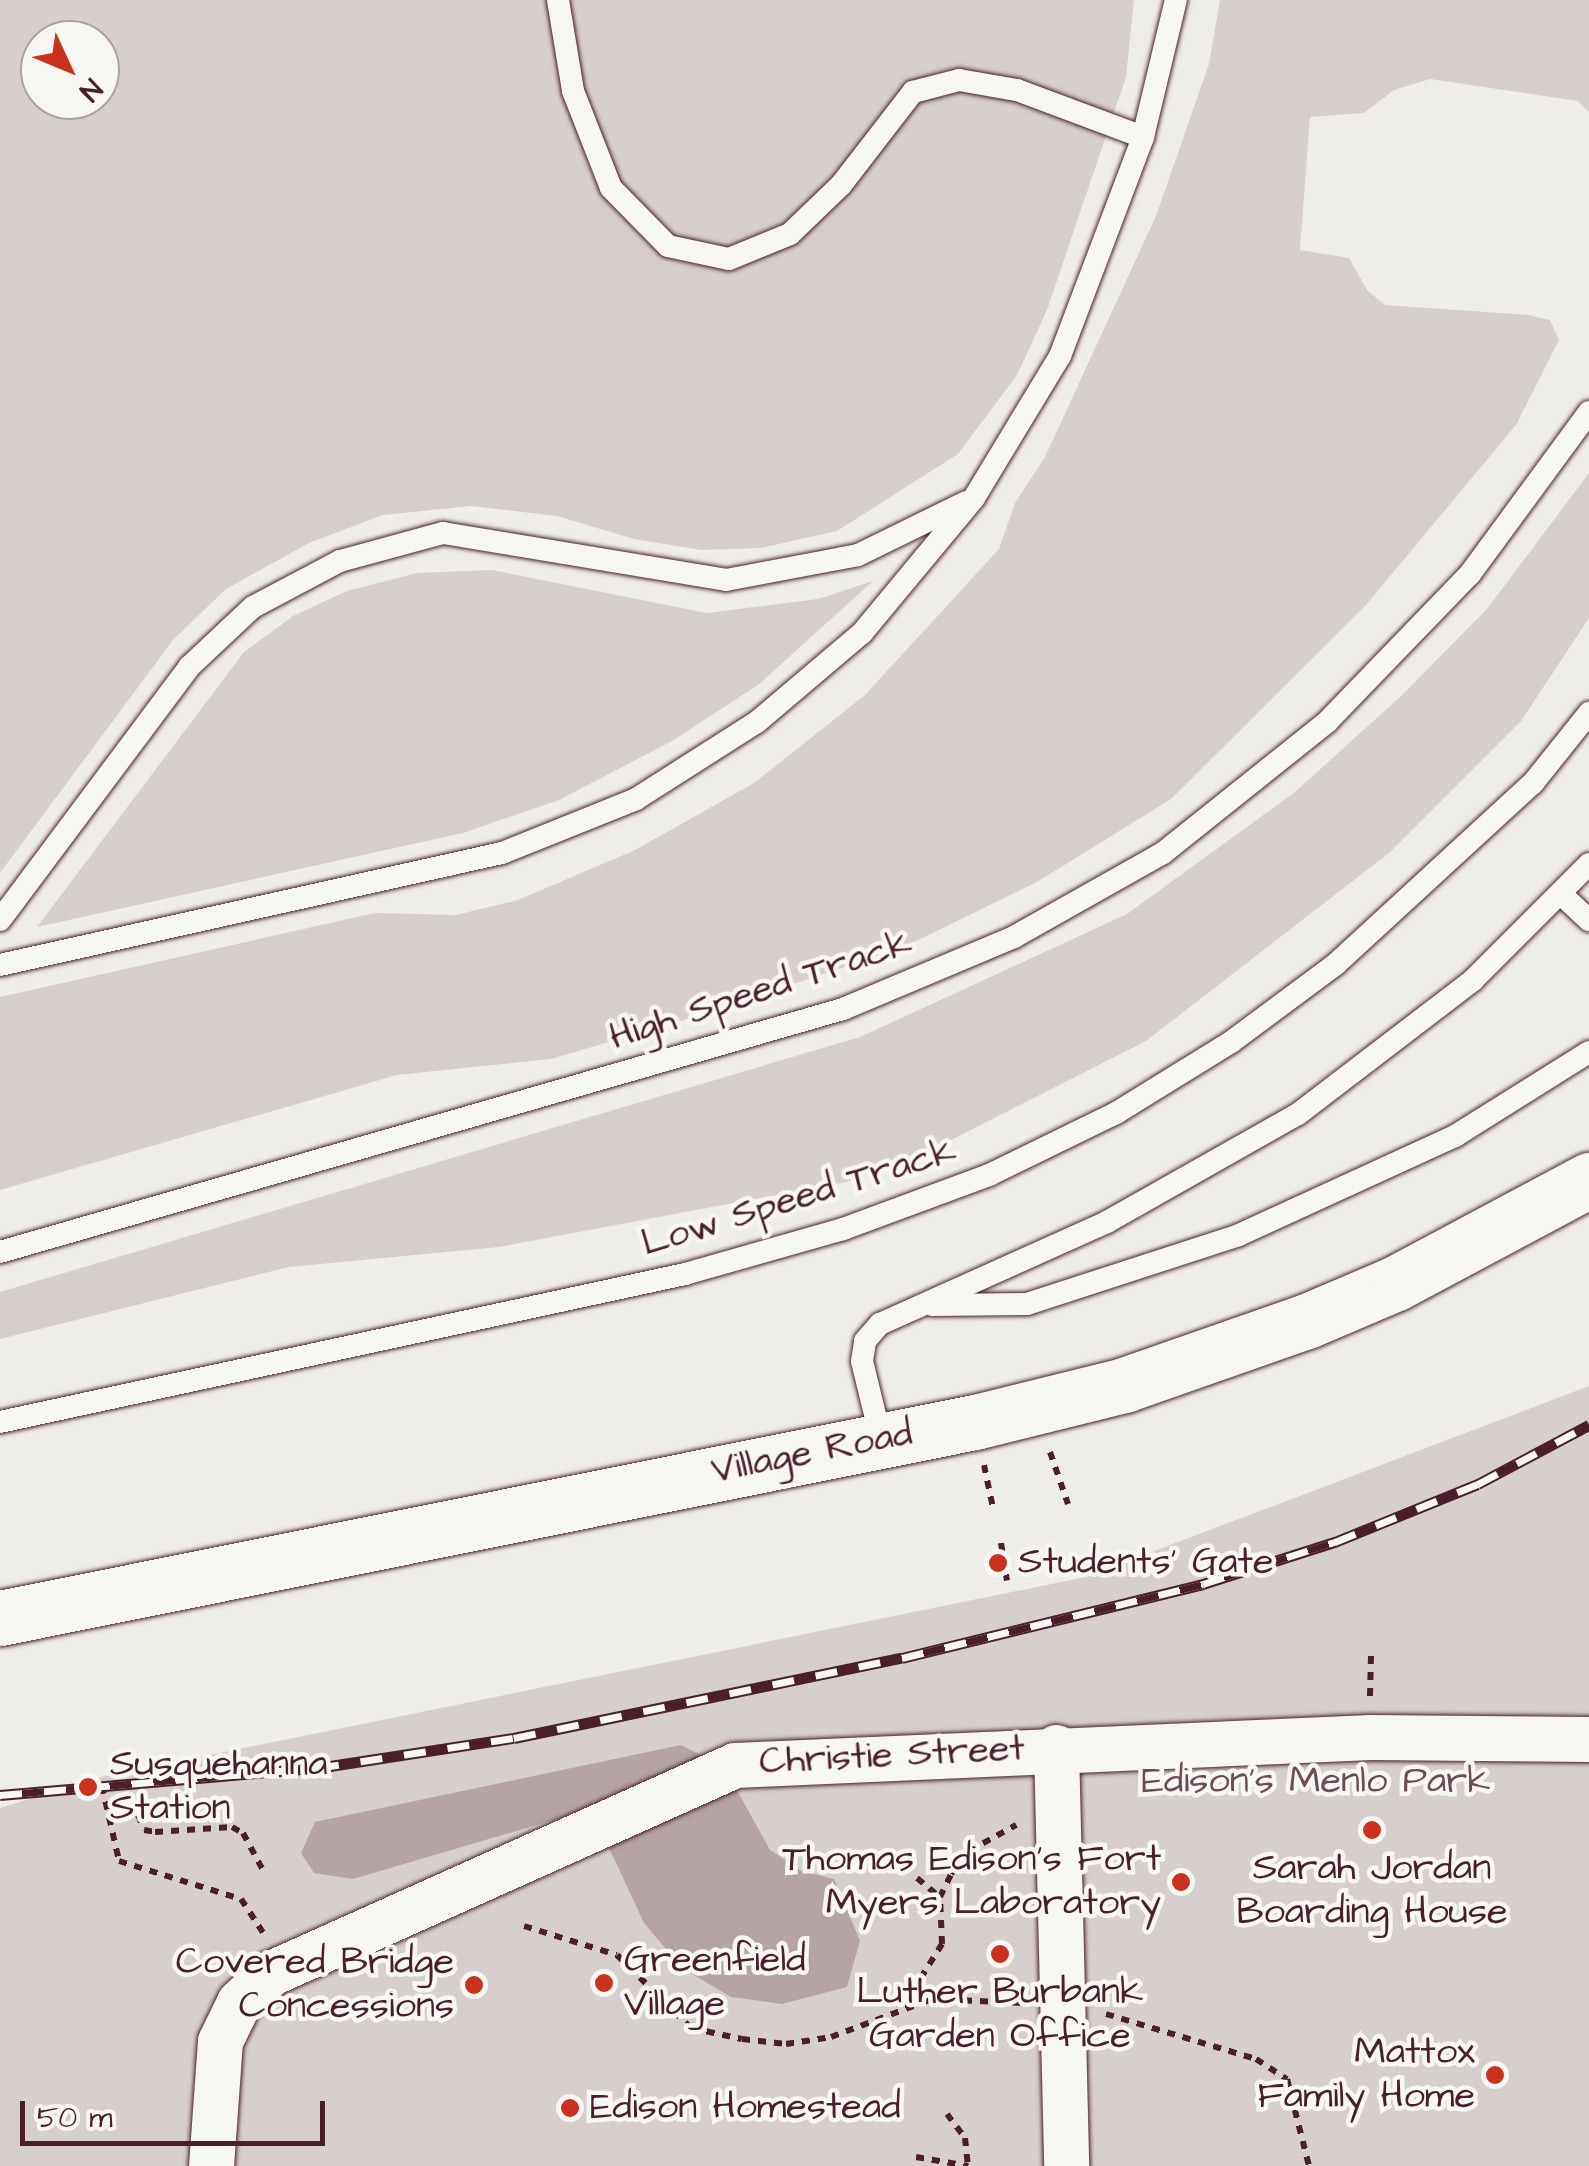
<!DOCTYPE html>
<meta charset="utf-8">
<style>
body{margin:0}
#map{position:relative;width:1589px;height:2166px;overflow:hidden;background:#efedea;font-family:"Architects Daughter",sans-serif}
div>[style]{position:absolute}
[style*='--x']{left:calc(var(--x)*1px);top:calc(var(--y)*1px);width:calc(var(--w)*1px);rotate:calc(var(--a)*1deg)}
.green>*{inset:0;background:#d7cfce}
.water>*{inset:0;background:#b4a4a5}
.path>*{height:6px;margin-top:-3px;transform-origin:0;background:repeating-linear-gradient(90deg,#4a1f2b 0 8px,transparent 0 16px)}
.roads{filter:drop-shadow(0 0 2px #4a1f2b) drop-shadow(0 0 2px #4a1f2b)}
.service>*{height:22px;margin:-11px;padding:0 11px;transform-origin:11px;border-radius:11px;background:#f6f6f2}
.minor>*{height:45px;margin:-22.5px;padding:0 22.5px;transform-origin:22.5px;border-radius:22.5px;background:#f6f6f2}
.tertiary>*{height:55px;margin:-27.5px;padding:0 27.5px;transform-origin:27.5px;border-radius:27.5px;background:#f6f6f2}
.rail>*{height:11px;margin-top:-5.5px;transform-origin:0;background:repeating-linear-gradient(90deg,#f6f6f2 0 22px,#4a1f2b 0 44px);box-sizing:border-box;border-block:2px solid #4a1f2b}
.dots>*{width:28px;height:28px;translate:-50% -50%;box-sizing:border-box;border:5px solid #f6f6f2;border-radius:50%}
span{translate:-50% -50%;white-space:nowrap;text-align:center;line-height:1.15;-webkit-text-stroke:9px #f6f6f2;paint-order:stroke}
.street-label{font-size:38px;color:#4a1f2b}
.poi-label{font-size:38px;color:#4a1f2b}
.left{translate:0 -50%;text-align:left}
.right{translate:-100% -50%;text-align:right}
.park-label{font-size:38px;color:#6d4b54}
.north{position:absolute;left:20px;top:20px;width:100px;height:100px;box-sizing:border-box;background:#f6f6f2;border:2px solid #b1a0a2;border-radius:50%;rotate:134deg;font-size:28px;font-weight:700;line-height:40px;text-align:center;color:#4a1f2b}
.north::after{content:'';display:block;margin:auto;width:35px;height:45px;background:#c8321e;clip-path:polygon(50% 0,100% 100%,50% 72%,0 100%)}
.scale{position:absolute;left:20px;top:2101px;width:305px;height:45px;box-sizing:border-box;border:5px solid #4a1f2b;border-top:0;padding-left:12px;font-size:30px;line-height:35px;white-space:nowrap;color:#4a1f2b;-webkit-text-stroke:8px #f6f6f2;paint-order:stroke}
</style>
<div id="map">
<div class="green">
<div style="clip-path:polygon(evenodd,0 0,1134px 0,1126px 77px,1047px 310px,1017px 375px,958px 454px,837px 531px,761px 548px,701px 550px,634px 539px,557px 516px,471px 506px,383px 515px,309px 543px,226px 589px,173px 640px,0 873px,0 0,40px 40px,100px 40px,100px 100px,40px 100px,40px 40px)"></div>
<div style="clip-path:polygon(1220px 0,1589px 0,1589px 112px,1578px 101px,1430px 79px,1394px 90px,1364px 113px,1310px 117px,1300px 250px,1349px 258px,1367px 290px,1385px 305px,1529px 315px,1550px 320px,1559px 340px,1516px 425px,1366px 605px,1171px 799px,1037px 882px,904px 947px,701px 1015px,551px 1059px,397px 1075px,0 1190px,0 997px,375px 913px,456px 915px,518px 900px,635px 850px,754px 783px,865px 695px,999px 549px,1015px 503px,1045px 457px,1156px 216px,1209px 64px)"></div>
<div style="clip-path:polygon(1589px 473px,1589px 618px,1521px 721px,1389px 853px,1146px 1041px,949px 1141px,846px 1182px,499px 1247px,289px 1267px,0 1339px,0 1292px,860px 1037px,1127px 914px,1295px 792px,1400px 697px,1487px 609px)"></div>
<div style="clip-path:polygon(492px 570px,707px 613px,818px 599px,873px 581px,758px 685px,672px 741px,559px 800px,463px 833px,37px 927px,244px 652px,293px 616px,347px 591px,417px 573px)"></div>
<div style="clip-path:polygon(1589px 1386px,1589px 2166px,0 2166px,0 1808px,96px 1778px,1086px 1577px)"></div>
</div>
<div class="water">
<div style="clip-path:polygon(681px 1745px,706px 1758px,738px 1792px,770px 1850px,802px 1871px,834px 1879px,860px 1941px,847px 1987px,782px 2004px,731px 1997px,682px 1968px,644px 1923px,591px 1809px,353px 1879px,314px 1873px,301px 1853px,315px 1822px)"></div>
</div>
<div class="path">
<div style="--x:1050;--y:1452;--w:55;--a:70.9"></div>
<div style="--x:984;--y:1465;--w:44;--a:78.2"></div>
<div style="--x:1001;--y:1543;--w:38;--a:81"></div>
<div style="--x:1370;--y:1696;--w:40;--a:-88.6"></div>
<div style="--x:102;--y:1786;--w:77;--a:77.2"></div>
<div style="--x:119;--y:1861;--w:128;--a:17.3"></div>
<div style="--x:241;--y:1899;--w:42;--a:56.7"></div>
<div style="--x:138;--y:1815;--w:16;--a:68"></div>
<div style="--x:144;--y:1830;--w:11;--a:10"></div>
<div style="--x:155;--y:1832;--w:77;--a:-3.7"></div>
<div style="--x:232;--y:1827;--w:13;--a:29"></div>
<div style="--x:243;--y:1833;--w:47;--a:61.8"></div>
<div style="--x:917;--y:1878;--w:30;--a:40"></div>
<div style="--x:524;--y:1926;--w:97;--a:17.3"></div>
<div style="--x:617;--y:1955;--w:104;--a:44.6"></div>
<div style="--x:691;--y:2028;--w:52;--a:12.2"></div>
<div style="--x:742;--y:2039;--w:44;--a:6.5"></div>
<div style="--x:786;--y:2044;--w:46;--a:-8.8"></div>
<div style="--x:831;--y:2037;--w:108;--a:-20.6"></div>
<div style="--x:932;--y:1999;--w:92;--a:2.5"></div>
<div style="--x:904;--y:2005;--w:72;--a:-58.1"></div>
<div style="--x:942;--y:1944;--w:47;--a:-92.4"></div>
<div style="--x:940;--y:1897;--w:25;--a:-64"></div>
<div style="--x:951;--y:1874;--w:29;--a:-52"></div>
<div style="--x:969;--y:1851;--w:54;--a:-29"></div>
<div style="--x:1106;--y:2014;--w:157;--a:16.7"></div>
<div style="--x:1256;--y:2059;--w:37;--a:33"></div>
<div style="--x:1287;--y:2079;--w:90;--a:75.8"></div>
<div style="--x:947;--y:2114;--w:30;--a:53"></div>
<div style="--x:965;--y:2138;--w:28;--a:84"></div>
<div style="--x:916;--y:2157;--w:53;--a:9.8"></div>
</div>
<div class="roads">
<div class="service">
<div style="--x:558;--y:0;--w:92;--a:80.6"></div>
<div style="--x:573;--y:91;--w:104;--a:68.6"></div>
<div style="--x:611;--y:188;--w:81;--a:45.5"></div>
<div style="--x:668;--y:246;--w:62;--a:12"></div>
<div style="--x:729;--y:259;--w:66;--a:-22.3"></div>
<div style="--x:790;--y:234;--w:71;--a:-43.9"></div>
<div style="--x:841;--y:185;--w:118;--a:-52.3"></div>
<div style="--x:913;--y:92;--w:48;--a:-14.6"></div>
<div style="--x:959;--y:80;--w:59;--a:9.8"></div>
<div style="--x:1017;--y:90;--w:134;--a:20.5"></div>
<div style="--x:1562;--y:895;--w:37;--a:43"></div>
<div style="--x:0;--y:920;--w:316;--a:-53.2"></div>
<div style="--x:189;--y:667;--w:88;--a:-43.2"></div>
<div style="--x:253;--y:607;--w:98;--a:-27.9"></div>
<div style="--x:340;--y:561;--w:107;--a:-15.2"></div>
<div style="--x:443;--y:533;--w:287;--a:9.4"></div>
<div style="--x:726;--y:580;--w:134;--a:-10.7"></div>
<div style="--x:858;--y:555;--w:120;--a:-26.1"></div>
<div style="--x:0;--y:965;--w:514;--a:-12.58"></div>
<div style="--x:502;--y:853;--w:144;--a:-21.9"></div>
<div style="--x:636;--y:799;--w:143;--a:-32.5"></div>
<div style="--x:757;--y:722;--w:138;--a:-40.3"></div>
<div style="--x:862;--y:633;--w:175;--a:-50.3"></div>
<div style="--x:974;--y:498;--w:166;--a:-58.8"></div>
<div style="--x:1060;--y:356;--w:234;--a:-69.2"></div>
<div style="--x:1143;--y:137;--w:141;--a:-76.5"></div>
<div style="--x:0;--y:1252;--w:877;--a:-16.08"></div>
<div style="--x:843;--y:1009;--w:186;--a:-22.8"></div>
<div style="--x:1014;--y:937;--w:171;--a:-29.4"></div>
<div style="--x:1163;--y:853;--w:210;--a:-38.6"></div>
<div style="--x:1327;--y:722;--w:206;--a:-46"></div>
<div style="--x:1470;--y:574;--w:201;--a:-53.7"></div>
<div style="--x:932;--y:1305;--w:95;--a:-0.6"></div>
<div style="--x:1027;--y:1304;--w:223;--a:-18"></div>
<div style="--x:1239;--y:1235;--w:238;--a:-24.6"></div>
<div style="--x:1455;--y:1136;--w:158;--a:-32.1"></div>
<div style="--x:0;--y:1422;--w:701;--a:-12.19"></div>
<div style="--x:685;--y:1274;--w:164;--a:-15.9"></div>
<div style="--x:843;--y:1229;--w:156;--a:-20.3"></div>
<div style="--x:989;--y:1175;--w:141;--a:-26"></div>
<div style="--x:1116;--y:1113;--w:135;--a:-31.7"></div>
<div style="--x:1231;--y:1042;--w:131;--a:-36.6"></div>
<div style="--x:1336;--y:964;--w:268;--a:-42.6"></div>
<div style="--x:1533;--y:783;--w:90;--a:-51.3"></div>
<div style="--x:881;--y:1439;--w:80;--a:-103.7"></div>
<div style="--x:862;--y:1361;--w:20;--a:-81"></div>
<div style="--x:865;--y:1341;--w:23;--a:-49"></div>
<div style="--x:880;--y:1324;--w:249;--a:-24.2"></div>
<div style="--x:1107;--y:1222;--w:219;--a:-29.5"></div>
<div style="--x:1298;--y:1114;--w:220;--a:-37.4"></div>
<div style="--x:1473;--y:980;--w:164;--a:-45"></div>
</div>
<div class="minor">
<div style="--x:1056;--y:1747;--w:419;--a:88.6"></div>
<div style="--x:211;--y:2166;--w:125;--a:-85.9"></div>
<div style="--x:220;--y:2041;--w:43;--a:-64"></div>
<div style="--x:239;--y:2002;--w:43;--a:-42.2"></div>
<div style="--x:271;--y:1973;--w:508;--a:-24.15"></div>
<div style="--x:735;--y:1765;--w:636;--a:-2.52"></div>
<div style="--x:1370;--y:1737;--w:219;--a:0.5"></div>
</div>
<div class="tertiary">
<div style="--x:0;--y:1618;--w:995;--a:-11.37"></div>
<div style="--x:975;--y:1422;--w:154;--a:-13.9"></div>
<div style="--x:1124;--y:1385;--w:194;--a:-19.3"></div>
<div style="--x:1307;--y:1321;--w:97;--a:-23.1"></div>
<div style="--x:1396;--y:1283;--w:219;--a:-28.1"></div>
</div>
</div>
<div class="rail">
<div style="--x:0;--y:1795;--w:318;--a:-4.9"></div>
<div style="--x:317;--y:1768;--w:199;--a:-8.7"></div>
<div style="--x:514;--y:1738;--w:396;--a:-11.7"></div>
<div style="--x:902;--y:1658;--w:310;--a:-13.8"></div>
<div style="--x:1203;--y:1584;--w:139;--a:-17.7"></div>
<div style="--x:1335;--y:1542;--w:154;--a:-22.1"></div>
<div style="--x:1478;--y:1484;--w:126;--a:-28"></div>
</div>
<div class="dots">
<div style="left:998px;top:1563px;background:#c8321e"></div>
<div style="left:88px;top:1787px;background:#c8321e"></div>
<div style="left:1372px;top:1830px;background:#c8321e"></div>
<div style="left:1181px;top:1882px;background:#c8321e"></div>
<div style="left:1000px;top:1954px;background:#c8321e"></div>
<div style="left:604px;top:1983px;background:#c8321e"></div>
<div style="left:474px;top:1985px;background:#c8321e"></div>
<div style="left:1495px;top:2075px;background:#c8321e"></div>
<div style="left:570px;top:2108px;background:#c8321e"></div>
</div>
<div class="street-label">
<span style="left:761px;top:991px;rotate:-18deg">High Speed Track</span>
<span style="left:799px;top:1198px;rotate:-17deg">Low Speed Track</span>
<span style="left:812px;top:1453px;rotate:-11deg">Village Road</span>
<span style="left:892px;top:1756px;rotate:-3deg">Christie Street</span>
</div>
<div class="poi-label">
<span class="left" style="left:1018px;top:1563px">Students' Gate</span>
<span class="left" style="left:110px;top:1787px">Susquehanna<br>Station</span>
<span class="right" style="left:1161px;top:1882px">Thomas Edison’s Fort<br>Myers Laboratory</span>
<span style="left:1372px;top:1891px">Sarah Jordan<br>Boarding House</span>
<span class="left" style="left:624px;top:1983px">Greenfield<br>Village</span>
<span class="right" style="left:454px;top:1985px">Covered Bridge<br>Concessions</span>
<span style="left:1000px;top:2015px">Luther Burbank<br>Garden Office</span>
<span class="right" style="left:1475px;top:2075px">Mattox<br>Family Home</span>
<span class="left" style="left:590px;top:2108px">Edison Homestead</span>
</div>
<div class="park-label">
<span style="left:1316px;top:1782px">Edison's Menlo Park</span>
</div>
<div class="north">N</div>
<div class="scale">50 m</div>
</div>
